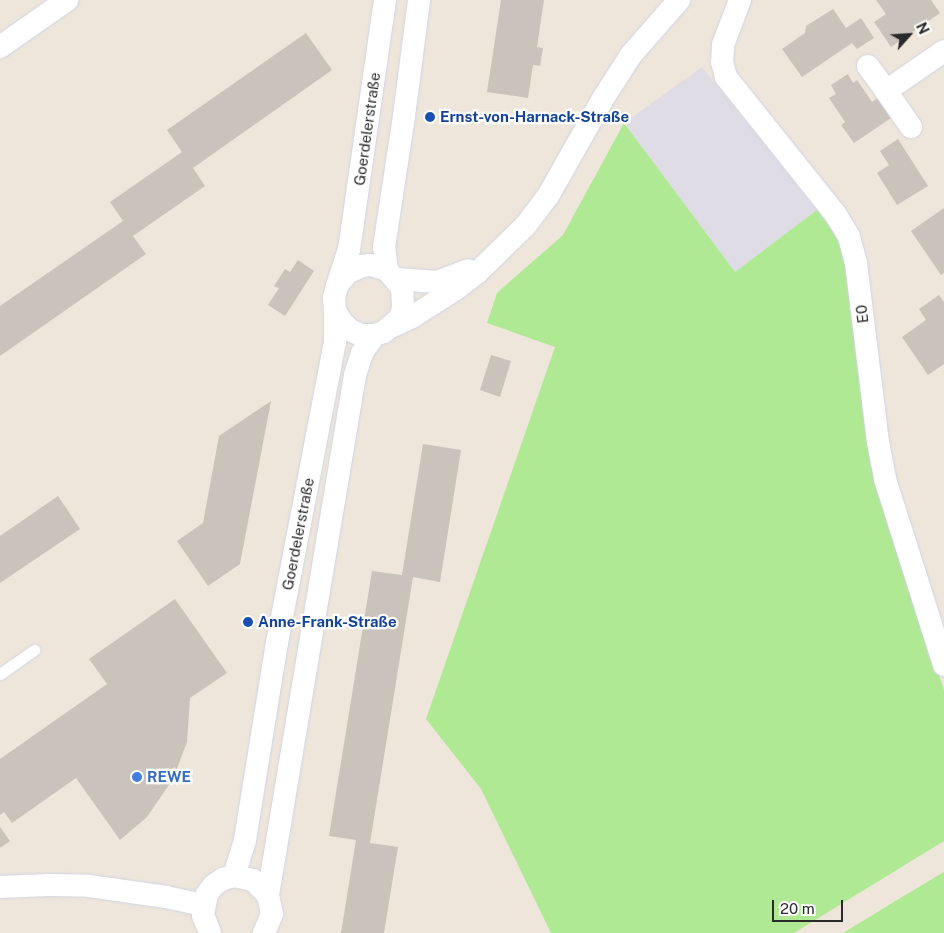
<!DOCTYPE html>
<meta charset="utf-8">
<style>
body{margin:0}
#map{position:relative;width:944px;height:933px;overflow:hidden;background:#eee6db;font-family:"Public Sans",sans-serif}
div>[style]{position:absolute}
[style*='--x']{left:calc(var(--x)*1px);top:calc(var(--y)*1px);width:calc(var(--w)*1px);rotate:calc(var(--a)*1deg)}
.industrial>*{inset:0;background:#dfdce5}
.green>*{inset:0;background:#afe993}
.building>*{inset:0;background:#c9c3bb}
.roads{filter:drop-shadow(0 0 1px #d0d4e5) drop-shadow(0 0 1px #d0d4e5)}
.lane>*{height:11px;margin:-5.5px;padding:0 5.5px;transform-origin:5.5px;border-radius:5.5px;background:#fff}
.street>*{height:22px;margin:-11px;padding:0 11px;transform-origin:11px;border-radius:11px;background:#fff}
.dots>*{width:14px;height:14px;translate:-50% -50%;box-sizing:border-box;border:2px solid #fff;border-radius:50%}
span{translate:-50% -50%;white-space:nowrap;text-align:center;line-height:1.15;-webkit-text-stroke:4.5px #fff;paint-order:stroke}
.transit-label{font-size:15px;color:#164399;font-weight:700}
.left{translate:0 -50%;text-align:left}
.street-label{font-size:15px;color:#2a2a2a}
.shop-label{font-size:15px;color:#366cbe;font-weight:700}
.north{position:absolute;left:884px;top:10px;width:50px;height:50px;-webkit-text-stroke:4px #fff;paint-order:stroke;rotate:64deg;font-size:14px;font-weight:700;line-height:20px;text-align:center;color:#2a2a2a}
.north::after{content:'';display:block;margin:auto;width:18px;height:22px;background:#2a2a2a;clip-path:polygon(50% 0,100% 100%,50% 72%,0 100%)}
.scale{position:absolute;left:772px;top:900px;width:71px;height:22px;box-sizing:border-box;border:2px solid #2a2a2a;border-top:0;padding-left:6px;font-size:15px;line-height:18px;white-space:nowrap;color:#2a2a2a;-webkit-text-stroke:4px #fff;paint-order:stroke}
</style>
<div id="map">
<div class="industrial">
<div style="clip-path:polygon(702px 67px,817px 210px,735px 272px,624px 123px)"></div>
</div>
<div class="green">
<div style="clip-path:polygon(624px 123px,735px 272px,817px 210px,842px 243px,872px 466px,944px 690px,944px 841px,794px 933px,551px 933px,481px 789px,426px 719px,555px 347px,487px 323px,497px 293px,563px 235px)"></div>
<div style="clip-path:polygon(944px 872px,944px 933px,843px 933px,902px 897px)"></div>
</div>
<div class="building">
<div style="clip-path:polygon(501px 0,544px 0,537px 47px,543px 48px,540px 66px,533px 65px,528px 98px,487px 92px)"></div>
<div style="clip-path:polygon(876px 0,931px 0,940px 13px,891px 47px,874px 22px,886px 14px)"></div>
<div style="clip-path:polygon(833px 9px,846px 28px,861px 18px,874px 38px,857px 49px,852px 43px,802px 77px,782px 49px,805px 33px,806px 26px)"></div>
<div style="clip-path:polygon(306px 33px,332px 70px,193px 168px,205px 186px,133px 236px,146px 254px,0 356px,0 306px,123px 221px,110px 202px,182px 152px,167px 130px)"></div>
<div style="clip-path:polygon(848px 74px,853px 83px,857px 80px,872px 102px,878px 98px,891px 118px,854px 143px,841px 125px,845px 122px,829px 98px,836px 94px,831px 85px)"></div>
<div style="clip-path:polygon(898px 139px,928px 186px,897px 205px,877px 173px,889px 165px,880px 151px)"></div>
<div style="clip-path:polygon(944px 208px,944px 273px,941px 275px,911px 231px)"></div>
<div style="clip-path:polygon(298px 260px,314px 271px,285px 316px,268px 305px,279px 288px,274px 286px,285px 269px,290px 272px)"></div>
<div style="clip-path:polygon(939px 295px,944px 302px,944px 364px,928px 375px,902px 337px,926px 320px,919px 309px)"></div>
<div style="clip-path:polygon(491px 355px,511px 361px,500px 397px,480px 390px)"></div>
<div style="clip-path:polygon(271px 401px,240px 564px,208px 586px,177px 541px,203px 523px,219px 436px)"></div>
<div style="clip-path:polygon(423px 444px,461px 450px,440px 582px,413px 577px,370px 843px,398px 847px,384px 933px,341px 933px,356px 840px,329px 836px,372px 571px,402px 575px)"></div>
<div style="clip-path:polygon(58px 496px,80px 529px,0 583px,0 536px)"></div>
<div style="clip-path:polygon(175px 599px,227px 673px,190px 698px,187px 742px,173px 779px,147px 817px,120px 840px,76px 778px,12px 823px,4px 812px,0 815px,0 759px,107px 684px,89px 659px)"></div>
<div style="clip-path:polygon(0 827px,10px 841px,0 848px)"></div>
</div>
<div class="roads">
<div class="lane">
<div style="--x:0;--y:674;--w:42;--a:-35.2"></div>
</div>
<div class="street">
<div style="--x:740;--y:0;--w:48;--a:110.7"></div>
<div style="--x:723;--y:45;--w:17;--a:93"></div>
<div style="--x:722;--y:62;--w:16;--a:75"></div>
<div style="--x:726;--y:77;--w:176;--a:51.4"></div>
<div style="--x:836;--y:215;--w:26;--a:59"></div>
<div style="--x:849;--y:237;--w:27;--a:75"></div>
<div style="--x:856;--y:263;--w:180;--a:83"></div>
<div style="--x:878;--y:442;--w:38;--a:79"></div>
<div style="--x:885;--y:479;--w:195;--a:72.4"></div>
<div style="--x:0;--y:47;--w:82;--a:-35"></div>
<div style="--x:868;--y:66;--w:31;--a:54"></div>
<div style="--x:911;--y:127;--w:44;--a:-124.8"></div>
<div style="--x:886;--y:91;--w:70;--a:-34.6"></div>
<div style="--x:387;--y:270;--w:23;--a:-97"></div>
<div style="--x:384;--y:247;--w:133;--a:-81.3"></div>
<div style="--x:404;--y:116;--w:117;--a:-82.6"></div>
<div style="--x:397;--y:279;--w:40;--a:4.3"></div>
<div style="--x:437;--y:282;--w:33;--a:-21"></div>
<div style="--x:337;--y:286;--w:16;--a:-52"></div>
<div style="--x:347;--y:273;--w:17;--a:-25"></div>
<div style="--x:362;--y:266;--w:9;--a:-6"></div>
<div style="--x:371;--y:265;--w:17;--a:17"></div>
<div style="--x:387;--y:270;--w:23;--a:50"></div>
<div style="--x:402;--y:288;--w:20;--a:87"></div>
<div style="--x:403;--y:308;--w:10;--a:107"></div>
<div style="--x:400;--y:318;--w:21;--a:139"></div>
<div style="--x:384;--y:332;--w:10;--a:163"></div>
<div style="--x:374;--y:335;--w:13;--a:180"></div>
<div style="--x:361;--y:335;--w:12;--a:-156"></div>
<div style="--x:350;--y:330;--w:13;--a:-135"></div>
<div style="--x:341;--y:321;--w:13;--a:-119"></div>
<div style="--x:335;--y:310;--w:12;--a:-95"></div>
<div style="--x:334;--y:298;--w:12;--a:-76"></div>
<div style="--x:337;--y:286;--w:38;--a:-72"></div>
<div style="--x:349;--y:250;--w:253;--a:-81.8"></div>
<div style="--x:393;--y:326;--w:21;--a:-25"></div>
<div style="--x:412;--y:317;--w:52;--a:-32.5"></div>
<div style="--x:456;--y:289;--w:28;--a:-38"></div>
<div style="--x:478;--y:272;--w:67;--a:-44.4"></div>
<div style="--x:526;--y:225;--w:36;--a:-53"></div>
<div style="--x:548;--y:196;--w:114;--a:-60.5"></div>
<div style="--x:604;--y:97;--w:50;--a:-57.3"></div>
<div style="--x:631;--y:55;--w:73;--a:-48.9"></div>
<div style="--x:234;--y:876;--w:38;--a:-73"></div>
<div style="--x:245;--y:840;--w:200;--a:-80.8"></div>
<div style="--x:277;--y:643;--w:307;--a:-79.1"></div>
<div style="--x:335;--y:342;--w:32;--a:-90"></div>
<div style="--x:0;--y:887;--w:50;--a:-2.3"></div>
<div style="--x:50;--y:885;--w:39;--a:1"></div>
<div style="--x:89;--y:886;--w:78;--a:8.1"></div>
<div style="--x:166;--y:897;--w:38;--a:12"></div>
<div style="--x:268;--y:895;--w:527;--a:-80.5"></div>
<div style="--x:355;--y:375;--w:23;--a:-72"></div>
<div style="--x:362;--y:353;--w:22;--a:-56"></div>
<div style="--x:210;--y:933;--w:19;--a:-111"></div>
<div style="--x:203;--y:915;--w:21;--a:-79"></div>
<div style="--x:207;--y:894;--w:11;--a:-52"></div>
<div style="--x:214;--y:885;--w:11;--a:-34"></div>
<div style="--x:223;--y:879;--w:11;--a:-15"></div>
<div style="--x:234;--y:876;--w:19;--a:12"></div>
<div style="--x:253;--y:880;--w:21;--a:45"></div>
<div style="--x:268;--y:895;--w:19;--a:78"></div>
<div style="--x:272;--y:914;--w:21;--a:113"></div>
</div>
</div>
<div class="dots">
<div style="left:430px;top:117px;background:#1a4fb4"></div>
<div style="left:248px;top:622px;background:#1a4fb4"></div>
<div style="left:137px;top:777px;background:#3f7fe0"></div>
</div>
<div class="transit-label">
<span class="left" style="left:440px;top:117px">Ernst-von-Harnack-Straße</span>
<span class="left" style="left:258px;top:622px">Anne-Frank-Straße</span>
</div>
<div class="street-label">
<span style="left:367px;top:129px;rotate:-82deg">Goerdelerstraße</span>
<span style="left:862px;top:314px;rotate:-97deg">E0</span>
<span style="left:298px;top:534px;rotate:-79deg">Goerdelerstraße</span>
</div>
<div class="shop-label">
<span class="left" style="left:147px;top:777px">REWE</span>
</div>
<div class="north">N</div>
<div class="scale">20 m</div>
</div>
